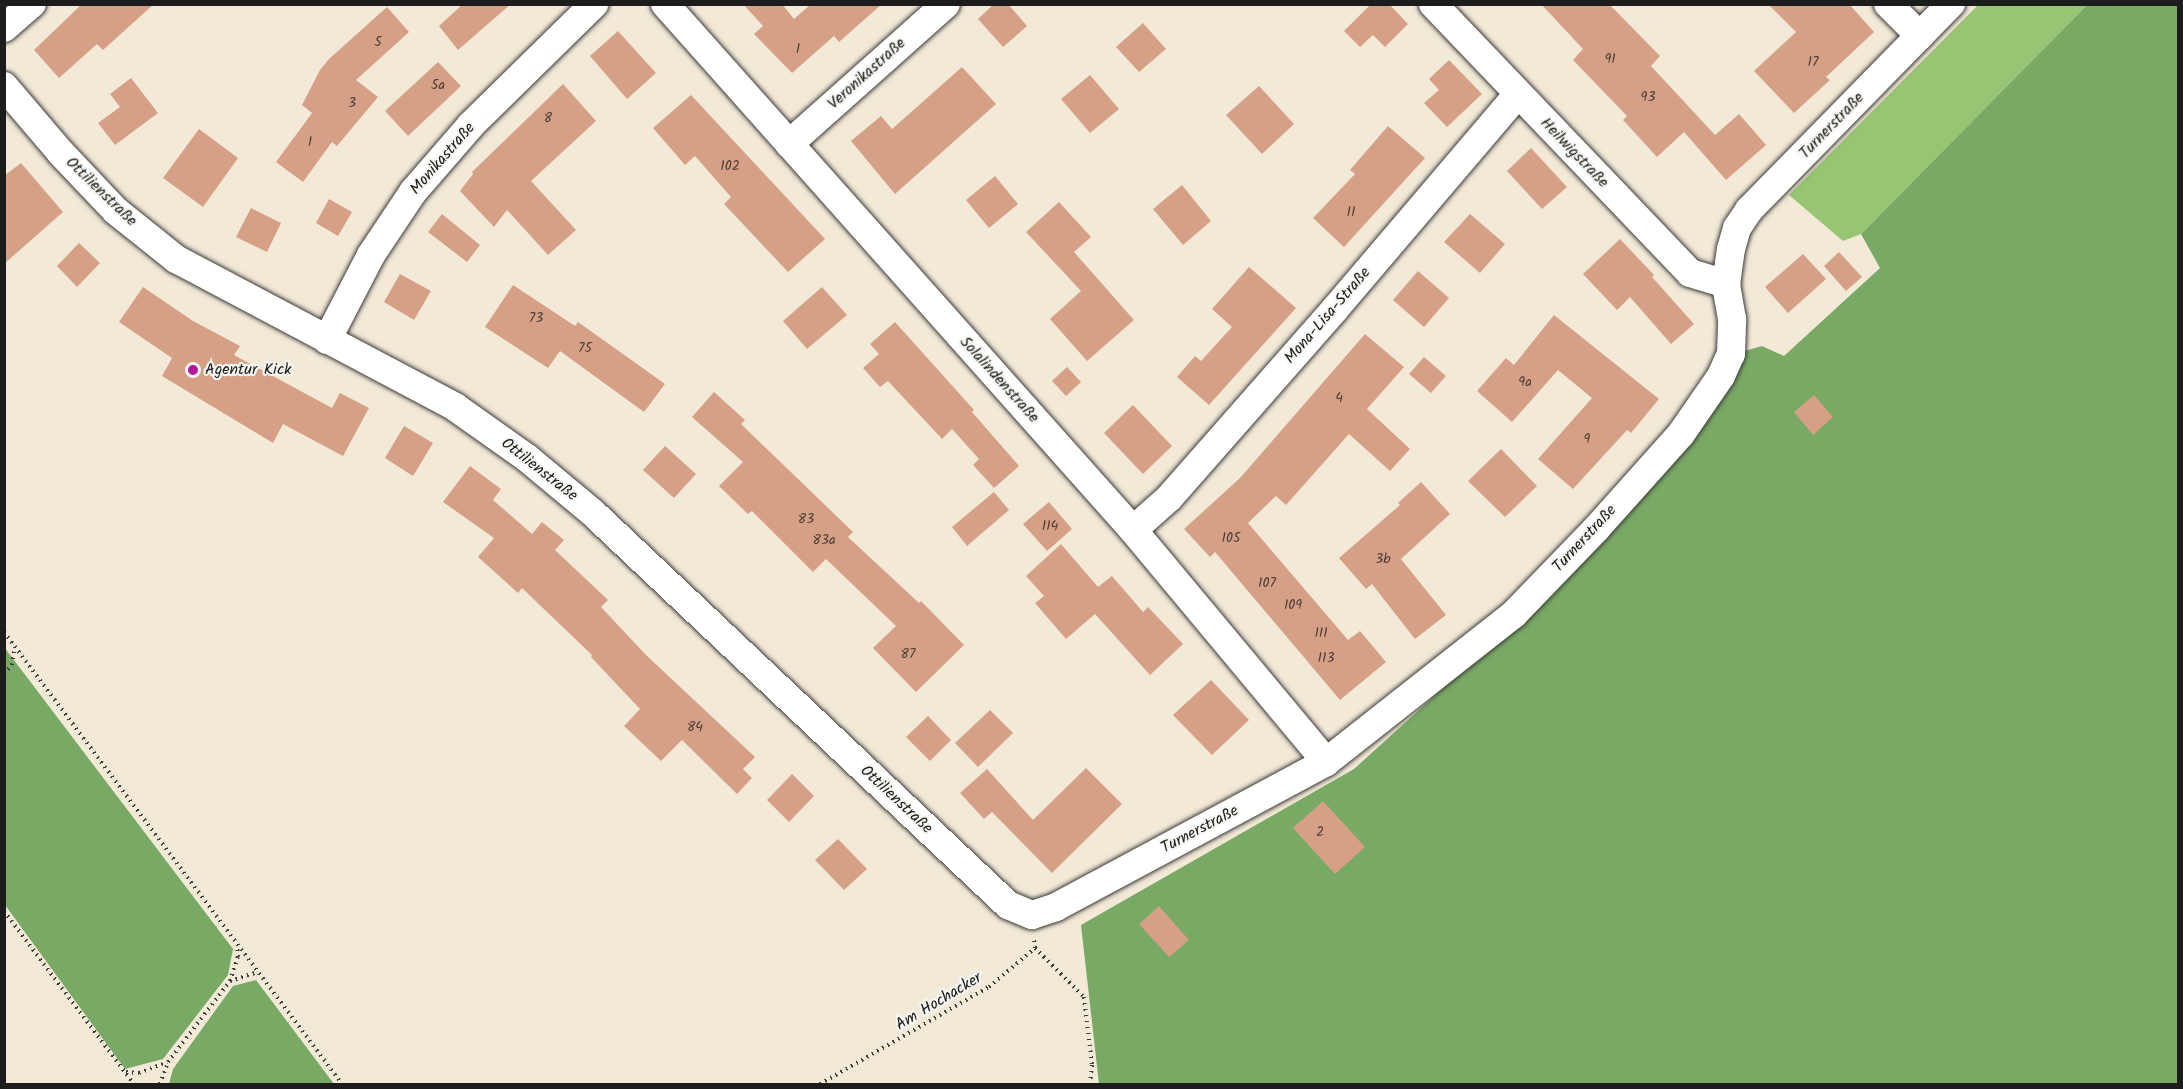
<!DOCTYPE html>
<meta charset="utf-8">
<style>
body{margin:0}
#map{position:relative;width:2183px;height:1089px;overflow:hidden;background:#f2e9d7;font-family:Kalam,sans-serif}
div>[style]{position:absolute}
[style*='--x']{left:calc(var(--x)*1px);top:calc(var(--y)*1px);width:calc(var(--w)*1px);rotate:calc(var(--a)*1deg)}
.green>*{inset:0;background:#97c573}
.forest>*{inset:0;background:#79aa65}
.building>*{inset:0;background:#d6a086}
.path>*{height:4px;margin-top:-2px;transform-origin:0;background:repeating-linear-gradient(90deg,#3c3b38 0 1.5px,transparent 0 6px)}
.roads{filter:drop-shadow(0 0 2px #3c3b38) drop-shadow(0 0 2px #3c3b38)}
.minor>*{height:28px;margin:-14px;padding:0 14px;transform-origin:14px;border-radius:14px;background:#fff}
.dots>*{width:16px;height:16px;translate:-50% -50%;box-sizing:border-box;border:3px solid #f6f6f2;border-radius:50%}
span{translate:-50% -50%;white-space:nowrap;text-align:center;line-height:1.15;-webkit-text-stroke:4.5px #f6f6f2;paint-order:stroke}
.number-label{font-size:14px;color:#4a3d36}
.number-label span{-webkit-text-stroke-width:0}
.street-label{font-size:16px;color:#1c1c1c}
.poi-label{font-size:16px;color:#1c1c1c}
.left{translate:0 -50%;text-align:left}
.frame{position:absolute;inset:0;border:6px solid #1c1c1c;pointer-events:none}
</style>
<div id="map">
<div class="green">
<div style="clip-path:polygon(1978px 5px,2087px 5px,1861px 234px,1843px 241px,1789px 195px)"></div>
</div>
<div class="forest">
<div style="clip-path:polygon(2087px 5px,2178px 5px,2178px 1084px,1099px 1084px,1081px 925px,1354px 769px,1579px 565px,1738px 353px,1762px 346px,1784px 356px,1880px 268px,1861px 234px)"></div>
<div style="clip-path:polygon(4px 647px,233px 949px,228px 975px,163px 1059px,125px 1069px,5px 905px)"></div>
<div style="clip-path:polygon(256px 980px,334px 1084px,169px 1084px,173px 1069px,233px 986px)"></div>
</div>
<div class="building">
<div style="clip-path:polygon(82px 4px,154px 4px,103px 50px,97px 44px,59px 78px,34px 50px)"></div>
<div style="clip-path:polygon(463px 4px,511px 4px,458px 50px,439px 26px)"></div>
<div style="clip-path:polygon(743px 4px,782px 4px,794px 19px,811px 4px,882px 4px,839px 42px,834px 36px,792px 73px,754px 34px,763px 26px)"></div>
<div style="clip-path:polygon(994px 4px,1008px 4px,1027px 26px,1003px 47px,978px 19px)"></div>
<div style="clip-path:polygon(1371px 4px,1389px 4px,1408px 24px,1385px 47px,1373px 35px,1360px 47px,1344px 31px)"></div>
<div style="clip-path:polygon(1541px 4px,1609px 4px,1660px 56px,1651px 66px,1715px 135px,1739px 114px,1766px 145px,1726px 180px,1684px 132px,1657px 157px,1623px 120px,1627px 116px,1573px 60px,1583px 49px)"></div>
<div style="clip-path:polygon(1768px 4px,1849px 4px,1874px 32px,1826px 77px,1830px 80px,1794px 113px,1754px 71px,1796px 32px)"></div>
<div style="clip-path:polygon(387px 7px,409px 32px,356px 80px,378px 97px,337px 146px,332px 142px,303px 182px,276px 162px,312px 113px,302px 105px,320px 70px,329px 59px)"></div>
<div style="clip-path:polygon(1143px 23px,1166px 49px,1139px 72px,1116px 47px)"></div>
<div style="clip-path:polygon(618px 31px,656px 73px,627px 99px,590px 56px)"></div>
<div style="clip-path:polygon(1449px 60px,1482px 94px,1447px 127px,1424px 103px,1439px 90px,1429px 79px)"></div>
<div style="clip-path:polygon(438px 62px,461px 86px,408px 136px,385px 111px)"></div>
<div style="clip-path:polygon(962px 67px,996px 104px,895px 194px,851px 141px,881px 116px,892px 129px)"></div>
<div style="clip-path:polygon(1090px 75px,1119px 109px,1090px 133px,1061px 99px)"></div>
<div style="clip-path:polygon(131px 78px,158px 113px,115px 145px,98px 123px,120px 107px,110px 94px)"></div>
<div style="clip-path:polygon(563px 84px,596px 121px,531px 181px,576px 230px,548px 255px,507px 210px,494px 227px,460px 191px,473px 174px,472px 172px)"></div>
<div style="clip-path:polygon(1259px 86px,1294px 124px,1262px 154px,1226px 115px)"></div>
<div style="clip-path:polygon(691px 95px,825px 239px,788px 272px,724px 204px,731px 197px,695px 156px,685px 165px,653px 128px)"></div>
<div style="clip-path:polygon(1388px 126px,1425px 158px,1344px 247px,1313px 218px,1355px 174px,1350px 170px)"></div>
<div style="clip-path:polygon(199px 129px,238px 158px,203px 207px,163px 178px)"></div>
<div style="clip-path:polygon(1531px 148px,1567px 187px,1542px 209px,1507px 171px)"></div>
<div style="clip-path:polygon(21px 163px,63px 212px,4px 264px,4px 176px)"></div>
<div style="clip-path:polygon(995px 176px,1018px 204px,989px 228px,966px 200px)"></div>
<div style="clip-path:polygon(1182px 185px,1211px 221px,1183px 245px,1153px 209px)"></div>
<div style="clip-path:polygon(329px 199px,352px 212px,338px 236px,316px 223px)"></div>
<div style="clip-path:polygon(1059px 202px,1091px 237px,1074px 252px,1134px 320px,1087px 361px,1050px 319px,1081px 291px,1026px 232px)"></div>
<div style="clip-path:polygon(251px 208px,281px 223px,267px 252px,236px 237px)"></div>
<div style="clip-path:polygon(442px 214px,480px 245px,467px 262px,428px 232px)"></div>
<div style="clip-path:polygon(1470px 214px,1505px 244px,1480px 273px,1444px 242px)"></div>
<div style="clip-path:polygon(1620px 239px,1654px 275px,1652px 277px,1694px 324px,1671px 344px,1630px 297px,1617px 310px,1583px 274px)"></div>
<div style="clip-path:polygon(79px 243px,100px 263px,77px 287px,57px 266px)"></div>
<div style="clip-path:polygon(1839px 252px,1862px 277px,1846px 291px,1824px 266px)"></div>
<div style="clip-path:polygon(1803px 254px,1826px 279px,1788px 313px,1765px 287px)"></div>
<div style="clip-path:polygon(1249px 267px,1296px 308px,1209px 405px,1177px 377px,1195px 356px,1201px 361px,1232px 327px,1212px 309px)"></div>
<div style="clip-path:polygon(1418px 271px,1449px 298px,1424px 327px,1393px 300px)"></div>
<div style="clip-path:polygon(400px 274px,431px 291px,414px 320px,384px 302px)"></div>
<div style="clip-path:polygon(513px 285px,575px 326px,578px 322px,665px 384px,644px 412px,560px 351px,548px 368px,485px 327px)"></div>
<div style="clip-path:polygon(143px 287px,193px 321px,240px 346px,234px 355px,332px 408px,340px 393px,369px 408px,343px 456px,283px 424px,273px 443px,162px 376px,172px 358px,119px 322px)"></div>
<div style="clip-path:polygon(822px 287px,847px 315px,807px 349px,783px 321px)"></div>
<div style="clip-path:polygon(1554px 315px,1659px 399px,1631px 433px,1627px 430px,1573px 489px,1538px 459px,1592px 398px,1558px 370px,1512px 422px,1477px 391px,1506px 358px,1514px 365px)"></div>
<div style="clip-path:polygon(895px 322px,974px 410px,972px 412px,1019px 466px,994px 488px,973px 465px,979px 459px,952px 429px,942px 439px,888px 381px,880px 387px,863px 368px,879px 354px,870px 344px)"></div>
<div style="clip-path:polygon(1365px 334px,1404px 367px,1367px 409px,1410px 449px,1390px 471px,1349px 434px,1286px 505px,1276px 496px,1248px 523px,1348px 640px,1360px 631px,1386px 662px,1340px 700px,1215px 552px,1210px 557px,1184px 529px,1240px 478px)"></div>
<div style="clip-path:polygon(1424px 357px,1446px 376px,1431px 393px,1409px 374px)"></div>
<div style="clip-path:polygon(1067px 367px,1081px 382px,1066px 396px,1052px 381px)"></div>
<div style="clip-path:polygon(714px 392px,745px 420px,741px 424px,853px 532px,848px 537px,919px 603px,921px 601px,964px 645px,916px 692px,873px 648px,896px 626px,826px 559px,813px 572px,752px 511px,748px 514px,719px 486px,743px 462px,692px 417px)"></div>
<div style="clip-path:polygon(1814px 395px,1833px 417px,1813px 435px,1794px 412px)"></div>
<div style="clip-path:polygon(1133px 405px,1172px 446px,1143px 474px,1104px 433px)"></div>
<div style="clip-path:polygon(404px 426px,433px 443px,413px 476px,385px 458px)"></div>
<div style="clip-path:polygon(665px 446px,696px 474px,674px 498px,643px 470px)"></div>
<div style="clip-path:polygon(1501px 449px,1537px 486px,1505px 517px,1468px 481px)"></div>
<div style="clip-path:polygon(470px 466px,501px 489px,493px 500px,532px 534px,542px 522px,564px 540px,555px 550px,608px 600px,601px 607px,646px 655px,755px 757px,743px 769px,752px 778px,737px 794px,682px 740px,661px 761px,624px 726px,640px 709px,591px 657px,592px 655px,522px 588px,518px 593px,478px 557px,494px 538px,443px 502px)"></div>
<div style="clip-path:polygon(1421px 482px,1450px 514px,1401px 559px,1446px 615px,1415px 639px,1372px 584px,1366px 589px,1339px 558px,1400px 505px,1398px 503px)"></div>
<div style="clip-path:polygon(994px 492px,1009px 510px,967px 546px,952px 527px)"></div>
<div style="clip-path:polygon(1049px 502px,1072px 529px,1047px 551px,1023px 524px)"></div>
<div style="clip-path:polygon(1061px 544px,1098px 587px,1112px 576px,1143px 612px,1148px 607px,1183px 644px,1150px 675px,1095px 614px,1066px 639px,1035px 603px,1044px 596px,1026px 576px)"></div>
<div style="clip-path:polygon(1211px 680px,1249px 720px,1212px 755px,1173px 715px)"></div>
<div style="clip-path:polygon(990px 710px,1013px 733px,978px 767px,955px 743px)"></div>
<div style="clip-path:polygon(928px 716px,951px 740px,930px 761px,906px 737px)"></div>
<div style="clip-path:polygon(1086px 768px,1122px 804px,1052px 873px,992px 812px,984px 819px,960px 793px,987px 769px,1033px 820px)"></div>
<div style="clip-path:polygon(792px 774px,814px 796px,789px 822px,767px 800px)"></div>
<div style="clip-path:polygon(1323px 801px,1365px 847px,1335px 874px,1293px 828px)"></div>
<div style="clip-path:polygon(838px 839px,867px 869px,844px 890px,815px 860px)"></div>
<div style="clip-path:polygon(1159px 906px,1189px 940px,1169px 957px,1139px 924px)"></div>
</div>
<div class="path">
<div style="--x:4;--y:632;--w:564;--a:53.21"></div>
<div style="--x:4;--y:674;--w:12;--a:-48"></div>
<div style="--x:12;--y:665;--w:18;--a:-81"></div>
<div style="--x:4;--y:911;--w:216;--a:53.1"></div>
<div style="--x:1035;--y:948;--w:69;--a:45"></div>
<div style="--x:1084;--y:997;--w:68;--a:83.3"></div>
<div style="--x:1092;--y:1065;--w:19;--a:96"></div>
<div style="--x:230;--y:981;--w:25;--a:-72"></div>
<div style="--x:238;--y:957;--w:12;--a:-95"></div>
<div style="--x:126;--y:1072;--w:13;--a:4"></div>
<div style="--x:139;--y:1073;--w:30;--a:-21"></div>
<div style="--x:160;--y:1084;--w:23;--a:-70"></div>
<div style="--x:168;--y:1062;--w:102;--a:-52.6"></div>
<div style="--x:230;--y:981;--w:29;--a:-18"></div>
<div style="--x:820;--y:1084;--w:195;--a:-29.9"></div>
<div style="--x:989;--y:987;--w:60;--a:-40.3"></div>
<div style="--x:1035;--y:948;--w:8;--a:-97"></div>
</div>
<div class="roads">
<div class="minor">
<div style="--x:665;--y:4;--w:704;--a:48.34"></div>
<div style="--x:1133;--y:530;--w:302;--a:50.2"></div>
<div style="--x:1433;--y:4;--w:372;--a:46.3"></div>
<div style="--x:1690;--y:273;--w:38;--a:17"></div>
<div style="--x:1888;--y:4;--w:45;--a:45"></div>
<div style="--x:4;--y:28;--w:37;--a:-41"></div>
<div style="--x:4;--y:86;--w:88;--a:49.6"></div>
<div style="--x:61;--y:153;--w:80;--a:46.5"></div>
<div style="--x:116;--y:211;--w:77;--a:38.7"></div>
<div style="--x:176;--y:259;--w:316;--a:27.9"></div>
<div style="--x:455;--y:407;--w:88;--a:35.3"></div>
<div style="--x:527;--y:458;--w:86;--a:39.8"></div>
<div style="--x:593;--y:513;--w:571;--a:43.37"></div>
<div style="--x:1008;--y:905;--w:26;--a:23"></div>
<div style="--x:1032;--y:915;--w:25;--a:-18"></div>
<div style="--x:1056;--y:907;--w:306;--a:-28.2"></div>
<div style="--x:1326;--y:762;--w:239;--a:-38.2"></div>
<div style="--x:1514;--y:614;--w:118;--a:-46"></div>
<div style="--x:1596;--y:529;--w:127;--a:-48.2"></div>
<div style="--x:1681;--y:434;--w:70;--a:-55.4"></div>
<div style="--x:1721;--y:376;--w:24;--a:-66"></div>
<div style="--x:1731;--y:354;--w:35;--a:-88"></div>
<div style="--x:1732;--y:319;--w:36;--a:-100"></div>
<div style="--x:1726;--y:284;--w:35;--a:-82"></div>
<div style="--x:1731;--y:249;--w:22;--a:-74"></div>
<div style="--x:1737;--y:228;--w:22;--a:-56"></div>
<div style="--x:1749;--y:210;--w:289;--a:-45.6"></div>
<div style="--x:789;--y:144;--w:210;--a:-41.7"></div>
<div style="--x:327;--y:340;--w:96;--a:-62.6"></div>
<div style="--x:371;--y:255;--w:76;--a:-56.3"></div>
<div style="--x:413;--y:192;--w:89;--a:-49.1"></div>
<div style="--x:471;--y:125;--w:173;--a:-44.5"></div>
<div style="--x:1133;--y:530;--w:48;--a:-41.6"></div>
<div style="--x:1169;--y:498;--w:252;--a:-48.7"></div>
<div style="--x:1335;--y:309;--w:281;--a:-49.6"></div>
</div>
</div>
<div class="dots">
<div style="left:193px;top:370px;background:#b5179e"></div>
</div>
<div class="number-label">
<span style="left:378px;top:42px">5</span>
<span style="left:798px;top:49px">1</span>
<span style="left:1610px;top:59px">91</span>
<span style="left:1813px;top:62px">17</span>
<span style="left:438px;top:85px">5a</span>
<span style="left:1648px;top:97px">93</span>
<span style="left:352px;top:103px">3</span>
<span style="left:548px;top:118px">8</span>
<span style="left:310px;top:142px">1</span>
<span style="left:730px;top:166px">102</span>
<span style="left:1351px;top:212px">11</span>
<span style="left:536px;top:318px">73</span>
<span style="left:585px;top:348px">75</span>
<span style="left:1525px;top:382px">9a</span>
<span style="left:1339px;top:398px">4</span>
<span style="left:1587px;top:439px">9</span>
<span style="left:806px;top:519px">83</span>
<span style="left:1050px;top:526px">114</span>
<span style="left:1231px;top:538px">105</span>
<span style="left:824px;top:540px">83a</span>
<span style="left:1383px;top:559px">3b</span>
<span style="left:1267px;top:583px">107</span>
<span style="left:1293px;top:605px">109</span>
<span style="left:1321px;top:633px">111</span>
<span style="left:908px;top:654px">87</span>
<span style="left:1326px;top:658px">113</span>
<span style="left:695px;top:727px">84</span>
<span style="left:1320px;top:832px">2</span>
</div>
<div class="street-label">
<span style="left:867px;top:74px;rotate:-42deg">Veronikastraße</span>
<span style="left:1832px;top:126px;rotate:-46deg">Turnerstraße</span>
<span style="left:1574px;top:153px;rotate:46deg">Heilwigstraße</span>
<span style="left:443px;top:159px;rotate:-49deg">Monikastraße</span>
<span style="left:101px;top:192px;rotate:44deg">Ottilienstraße</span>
<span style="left:1328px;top:316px;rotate:-49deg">Mona-Lisa-Straße</span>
<span style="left:999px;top:380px;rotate:48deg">Solalindenstraße</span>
<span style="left:539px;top:470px;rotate:38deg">Ottilienstraße</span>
<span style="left:1585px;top:539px;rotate:-47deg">Turnerstraße</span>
<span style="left:896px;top:800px;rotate:43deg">Ottilienstraße</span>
<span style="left:1200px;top:830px;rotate:-28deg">Turnerstraße</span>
<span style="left:939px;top:1002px;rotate:-31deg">Am Hochacker</span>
</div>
<div class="poi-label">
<span class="left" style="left:205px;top:370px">Agentur Kick</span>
</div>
<div class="frame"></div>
</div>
